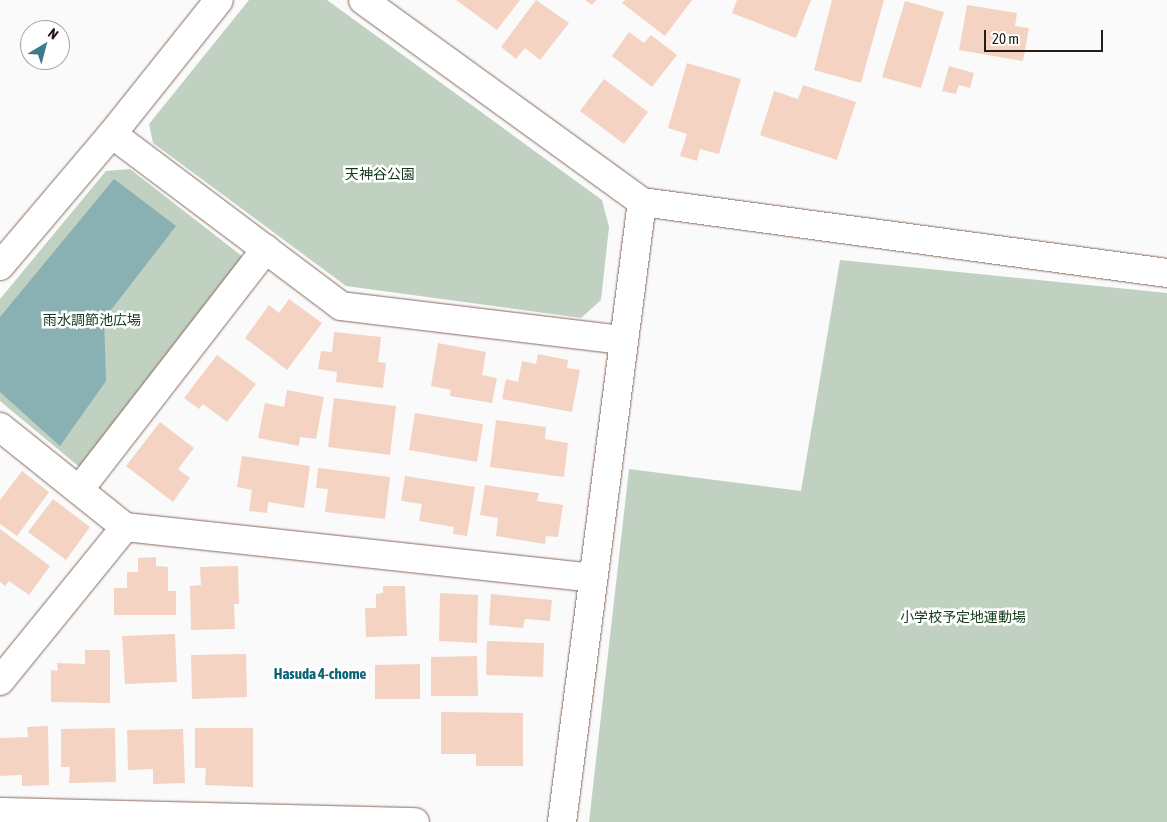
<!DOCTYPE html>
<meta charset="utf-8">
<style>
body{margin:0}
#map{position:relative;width:1167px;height:822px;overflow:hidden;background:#fafafa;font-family:"Asap Condensed","Noto Sans JP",sans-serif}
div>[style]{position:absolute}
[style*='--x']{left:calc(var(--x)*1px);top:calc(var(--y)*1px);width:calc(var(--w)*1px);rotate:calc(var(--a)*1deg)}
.green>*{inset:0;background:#c0d0c1}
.water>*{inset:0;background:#89b0b2}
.building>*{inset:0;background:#f4d3c3}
.roads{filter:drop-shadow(0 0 1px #86695a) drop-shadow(0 0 1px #86695a)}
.minor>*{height:28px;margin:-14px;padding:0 14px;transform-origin:14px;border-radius:14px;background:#fff}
span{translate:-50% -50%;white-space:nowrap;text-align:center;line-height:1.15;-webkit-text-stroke:5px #fff;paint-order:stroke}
.park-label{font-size:14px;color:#113818}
.neighbourhood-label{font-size:15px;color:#0d6277;font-weight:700}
.north{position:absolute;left:20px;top:20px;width:50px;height:50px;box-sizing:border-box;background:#fff;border:1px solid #a9a4a1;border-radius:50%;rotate:37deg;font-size:14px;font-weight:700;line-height:20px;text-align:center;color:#271b15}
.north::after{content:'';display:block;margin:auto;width:18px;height:22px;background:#3b7b8e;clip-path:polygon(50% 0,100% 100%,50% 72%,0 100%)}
.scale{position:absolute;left:984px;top:30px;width:119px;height:22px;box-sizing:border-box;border:2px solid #271b15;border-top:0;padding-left:6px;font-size:15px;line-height:18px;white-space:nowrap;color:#271b15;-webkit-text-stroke:4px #fff;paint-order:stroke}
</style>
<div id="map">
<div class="green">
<div style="clip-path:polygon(249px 0,327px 0,602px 200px,609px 227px,601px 300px,581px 318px,346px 286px,153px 143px,149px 124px)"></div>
<div style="clip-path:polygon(130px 169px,247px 260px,83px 470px,0 401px,0 299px,106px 171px)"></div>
<div style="clip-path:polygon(840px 260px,1167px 293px,1167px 822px,589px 822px,629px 469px,801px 491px)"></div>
</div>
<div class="water">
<div style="clip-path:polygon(114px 179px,176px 226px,104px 319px,106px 381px,60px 446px,0 392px,0 317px)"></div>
</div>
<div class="building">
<div style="clip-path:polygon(456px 0,520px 0,497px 30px)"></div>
<div style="clip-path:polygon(536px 0,569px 23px,540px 60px,525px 48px,516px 59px,501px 47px)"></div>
<div style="clip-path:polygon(585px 0,596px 0,592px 5px)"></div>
<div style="clip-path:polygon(625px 0,692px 0,665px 36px,622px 3px)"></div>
<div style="clip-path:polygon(737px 0,811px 0,796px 38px,732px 13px)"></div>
<div style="clip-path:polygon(832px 0,884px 0,861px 83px,814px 70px)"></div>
<div style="clip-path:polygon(905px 1px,944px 12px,921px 88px,882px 77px)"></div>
<div style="clip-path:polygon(967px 5px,1017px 13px,1015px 26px,1029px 28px,1023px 61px,959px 50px)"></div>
<div style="clip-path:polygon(629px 32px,644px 43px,651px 35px,677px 55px,652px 87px,612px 56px)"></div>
<div style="clip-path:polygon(687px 63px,741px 79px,719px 154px,700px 149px,697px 161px,680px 156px,687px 134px,668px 128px)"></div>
<div style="clip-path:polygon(949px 66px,974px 73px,970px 88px,959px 85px,956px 94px,942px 91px)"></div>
<div style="clip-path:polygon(604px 79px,648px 112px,624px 144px,580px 111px)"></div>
<div style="clip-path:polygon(803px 85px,856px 102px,837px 160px,760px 135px,774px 91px,798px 99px)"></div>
<div style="clip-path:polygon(289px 299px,322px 323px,287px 370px,245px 338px,269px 305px,279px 313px)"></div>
<div style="clip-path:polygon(334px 332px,381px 337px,378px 362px,386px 363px,383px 388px,336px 382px,337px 372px,318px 369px,321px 351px,332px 352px)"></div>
<div style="clip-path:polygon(438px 343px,486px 352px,482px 375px,497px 378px,492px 403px,450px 396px,451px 390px,431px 386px)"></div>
<div style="clip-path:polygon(538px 354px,568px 360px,567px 368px,580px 370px,572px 412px,502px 399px,506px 379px,518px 382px,522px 361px,536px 364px)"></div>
<div style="clip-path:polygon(217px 355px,256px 384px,227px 422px,203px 404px,199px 409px,184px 398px)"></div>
<div style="clip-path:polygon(287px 390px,324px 397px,316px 439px,300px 437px,299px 446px,258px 438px,265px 403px,284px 407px)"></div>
<div style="clip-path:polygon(334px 398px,396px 406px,390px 455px,328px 447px)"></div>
<div style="clip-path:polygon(415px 413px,483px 424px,477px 462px,409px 450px)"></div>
<div style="clip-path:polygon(496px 420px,546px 427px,545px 439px,568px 443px,564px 477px,490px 467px)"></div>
<div style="clip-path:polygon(160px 422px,194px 448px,178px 469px,190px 478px,173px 502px,126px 466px)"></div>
<div style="clip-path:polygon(242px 456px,310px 466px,304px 508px,268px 502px,267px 513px,249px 511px,252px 490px,237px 487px)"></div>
<div style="clip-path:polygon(318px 468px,390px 477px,385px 519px,325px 512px,328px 489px,316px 488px)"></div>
<div style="clip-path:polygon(22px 471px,49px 492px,17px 536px,0 524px,0 500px)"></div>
<div style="clip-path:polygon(405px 476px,475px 487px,467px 536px,453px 534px,454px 527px,419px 521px,422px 504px,401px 501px)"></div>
<div style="clip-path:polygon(485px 485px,539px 493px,537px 501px,563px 505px,558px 537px,546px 536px,545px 544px,496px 536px,498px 518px,480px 515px)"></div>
<div style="clip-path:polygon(53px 499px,90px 527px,66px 560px,28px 532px)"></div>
<div style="clip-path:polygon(0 529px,50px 566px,29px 595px,9px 581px,5px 586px,0 582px)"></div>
<div style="clip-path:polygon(156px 557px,156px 566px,168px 567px,168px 591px,176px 591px,176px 615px,114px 615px,114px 588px,127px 588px,127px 572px,138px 572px,138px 558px)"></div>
<div style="clip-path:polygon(238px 566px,239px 604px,234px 604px,235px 629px,191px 630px,190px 586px,201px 585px,200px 567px)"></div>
<div style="clip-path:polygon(383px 586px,405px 586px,407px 636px,366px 637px,365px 608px,376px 608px,376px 594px,383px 593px)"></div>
<div style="clip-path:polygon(440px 593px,478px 595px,477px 643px,439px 641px)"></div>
<div style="clip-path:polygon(491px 594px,552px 600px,550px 621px,525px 619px,523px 628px,489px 625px)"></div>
<div style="clip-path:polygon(175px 634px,177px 682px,125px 684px,122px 636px)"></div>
<div style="clip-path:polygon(487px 641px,544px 643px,543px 677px,486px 675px)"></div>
<div style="clip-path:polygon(85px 650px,110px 650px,110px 703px,51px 702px,51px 670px,58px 671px,57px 663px,85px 664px)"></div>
<div style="clip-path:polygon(246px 654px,247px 697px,192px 699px,191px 655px)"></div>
<div style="clip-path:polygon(477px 656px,478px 696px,431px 696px,431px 657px)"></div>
<div style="clip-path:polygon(420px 664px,420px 699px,375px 699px,375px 665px)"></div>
<div style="clip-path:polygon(441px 712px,523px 713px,523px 766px,476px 766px,476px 754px,441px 754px)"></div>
<div style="clip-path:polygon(48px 726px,49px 785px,22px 786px,22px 775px,0 776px,0 738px,28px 737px,27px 727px)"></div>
<div style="clip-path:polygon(115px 728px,116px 782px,69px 783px,70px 767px,61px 767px,61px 729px)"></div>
<div style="clip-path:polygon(195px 728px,253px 728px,253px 787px,205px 785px,206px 768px,195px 768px)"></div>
<div style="clip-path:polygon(183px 729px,185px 783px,153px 784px,153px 769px,128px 770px,127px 730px)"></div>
</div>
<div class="roads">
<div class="minor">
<div style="--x:363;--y:0;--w:344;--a:35.9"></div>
<div style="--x:642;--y:202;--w:530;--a:7.7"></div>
<div style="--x:112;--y:134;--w:286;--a:36.9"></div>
<div style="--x:341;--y:306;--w:285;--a:6.9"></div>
<div style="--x:0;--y:266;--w:173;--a:-49.7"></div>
<div style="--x:112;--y:134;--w:171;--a:-51.4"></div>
<div style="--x:0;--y:427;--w:160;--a:38.7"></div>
<div style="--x:125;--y:527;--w:471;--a:6.2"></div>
<div style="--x:79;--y:490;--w:305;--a:-52.2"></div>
<div style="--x:0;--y:681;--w:198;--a:-50.9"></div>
<div style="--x:0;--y:812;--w:415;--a:1.4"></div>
<div style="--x:562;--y:822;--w:625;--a:-82.65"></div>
</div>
</div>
<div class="park-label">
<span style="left:380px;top:174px">天神谷公園</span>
<span style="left:92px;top:320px">雨水調節池広場</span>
<span style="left:963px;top:617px">小学校予定地運動場</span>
</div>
<div class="neighbourhood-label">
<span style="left:320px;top:674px">Hasuda 4-chome</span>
</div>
<div class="north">N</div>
<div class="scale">20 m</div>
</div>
